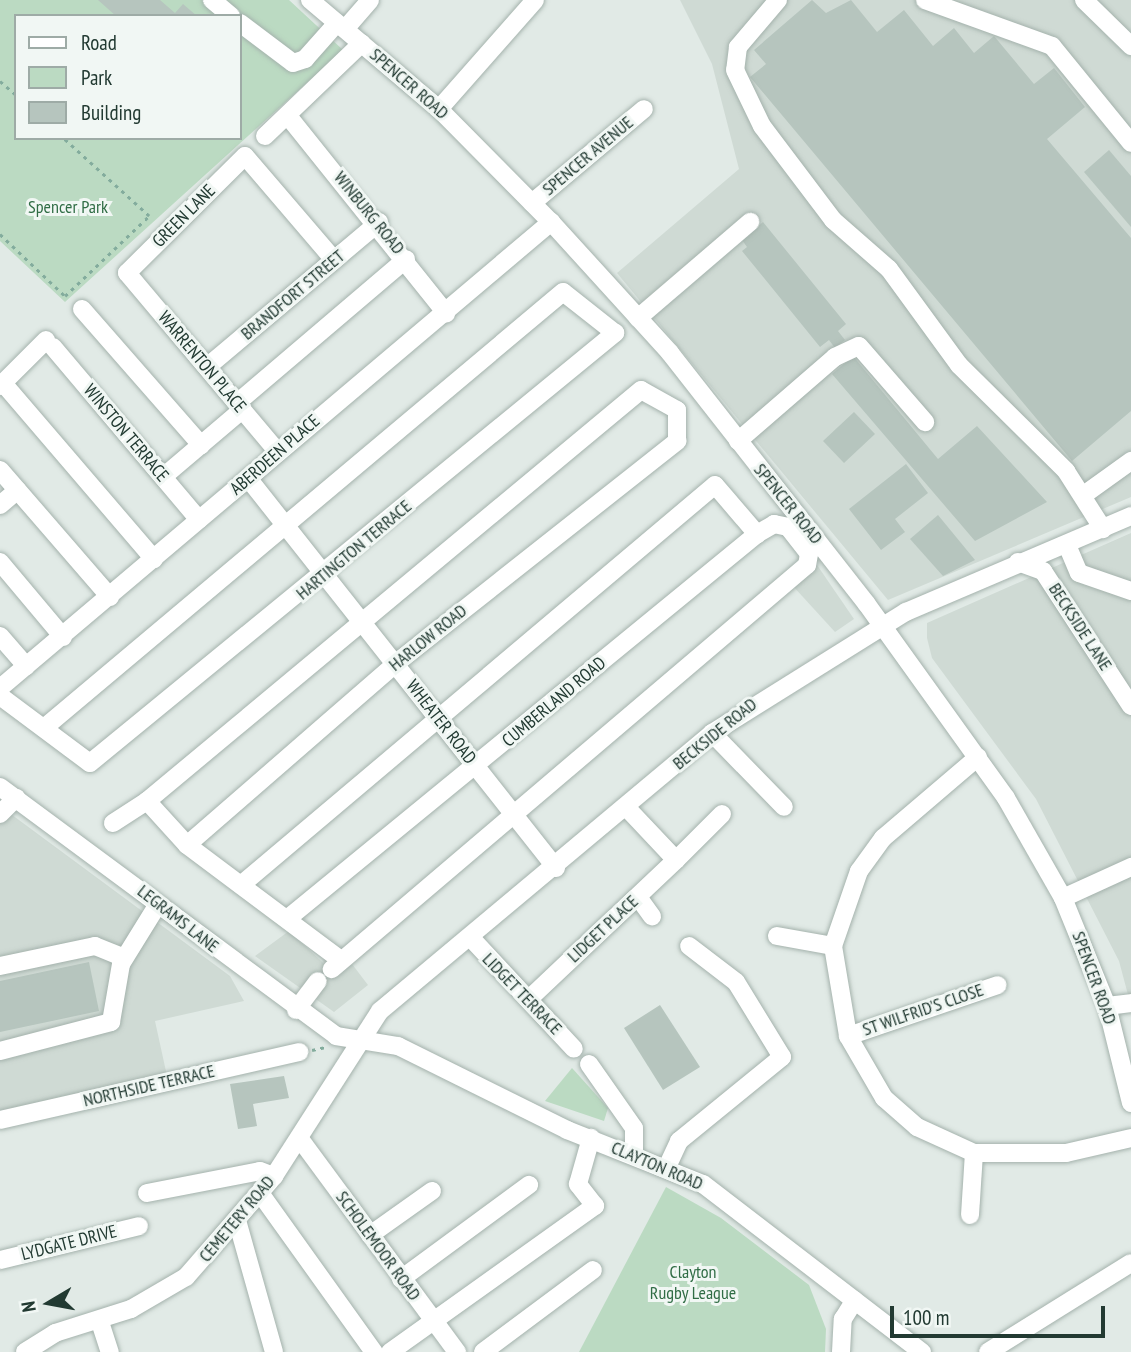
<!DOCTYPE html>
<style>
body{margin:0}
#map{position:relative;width:1131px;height:1352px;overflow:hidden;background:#e1eae6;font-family:"PT Sans Narrow",sans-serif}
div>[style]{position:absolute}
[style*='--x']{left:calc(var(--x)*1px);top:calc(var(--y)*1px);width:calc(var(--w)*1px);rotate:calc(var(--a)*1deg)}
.built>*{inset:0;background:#cfdad4}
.green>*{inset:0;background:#bbdac2}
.building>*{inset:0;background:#b6c5be}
.path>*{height:2.5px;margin-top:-1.25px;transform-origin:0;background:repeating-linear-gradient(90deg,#83ac9d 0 3.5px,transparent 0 8.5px)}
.roads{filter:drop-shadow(0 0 2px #a4b2ac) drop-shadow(0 0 2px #a4b2ac)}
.minor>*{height:18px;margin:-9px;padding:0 9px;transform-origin:9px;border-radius:9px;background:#fff}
span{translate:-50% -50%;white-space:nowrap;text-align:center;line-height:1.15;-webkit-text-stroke:6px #f1f7f4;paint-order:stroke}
.street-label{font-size:18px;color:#223a32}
.park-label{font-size:18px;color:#306d45}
.legend{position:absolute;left:14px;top:14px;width:228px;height:126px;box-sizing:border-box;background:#f1f7f4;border:2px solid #9eaba6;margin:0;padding:9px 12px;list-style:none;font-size:21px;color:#223a32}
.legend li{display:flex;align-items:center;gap:14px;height:35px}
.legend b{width:35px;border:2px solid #9eaba6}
.north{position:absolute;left:14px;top:1268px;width:70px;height:70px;-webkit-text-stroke:5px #f1f7f4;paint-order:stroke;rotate:260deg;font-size:19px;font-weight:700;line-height:28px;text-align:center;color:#223a32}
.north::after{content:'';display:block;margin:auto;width:24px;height:32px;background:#223a32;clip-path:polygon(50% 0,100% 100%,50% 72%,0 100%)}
.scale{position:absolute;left:890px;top:1306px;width:215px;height:32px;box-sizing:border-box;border:4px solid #223a32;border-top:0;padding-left:9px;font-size:21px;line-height:24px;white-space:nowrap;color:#223a32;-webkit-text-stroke:5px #f1f7f4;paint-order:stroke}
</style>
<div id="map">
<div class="built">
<div style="clip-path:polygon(680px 0,1131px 0,1131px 497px,888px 600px,617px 273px,739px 169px,712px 64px)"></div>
<div style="clip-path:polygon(1131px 533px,1131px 1006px,1119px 961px,1036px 799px,932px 658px,927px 638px,927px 623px)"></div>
<div style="clip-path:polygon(817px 565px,854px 619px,835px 632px,792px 585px)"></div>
<div style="clip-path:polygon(0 806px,230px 976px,244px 1001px,155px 1021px,167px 1076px,0 1112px)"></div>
<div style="clip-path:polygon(289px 931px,335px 974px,352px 964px,368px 985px,334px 1012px,255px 956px)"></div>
</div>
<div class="green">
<div style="clip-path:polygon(evenodd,0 0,289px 0,343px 50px,65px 302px,0 241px,0 0,16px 16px,240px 16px,240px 138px,16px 138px,16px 16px)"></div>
<div style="clip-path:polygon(572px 1068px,608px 1108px,604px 1121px,545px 1101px)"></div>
<div style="clip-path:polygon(666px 1187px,721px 1218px,809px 1285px,826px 1329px,825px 1352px,579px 1352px)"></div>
</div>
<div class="building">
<div style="clip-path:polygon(98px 0,160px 0,175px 13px,183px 4px,197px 16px,116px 16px)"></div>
<div style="clip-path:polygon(812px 0,826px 13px,851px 0,877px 32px,904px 10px,933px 46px,954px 28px,974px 53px,994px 36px,1034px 84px,1054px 68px,1085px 107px,1047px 139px,1131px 238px,1131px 411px,1072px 461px,750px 77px,766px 64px,754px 50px)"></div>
<div style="clip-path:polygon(1109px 150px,1131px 176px,1131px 227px,1084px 172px)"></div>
<div style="clip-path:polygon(763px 222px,846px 324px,838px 331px,845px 340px,835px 348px,829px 340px,820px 347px,742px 251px,747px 247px,742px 240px)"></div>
<div style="clip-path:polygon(853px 356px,938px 459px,977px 426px,1047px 502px,975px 541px,832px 374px)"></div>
<div style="clip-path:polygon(854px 412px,875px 434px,844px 463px,823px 441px)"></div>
<div style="clip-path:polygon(906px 464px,928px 493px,895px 519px,905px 532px,881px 550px,849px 509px)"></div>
<div style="clip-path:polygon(938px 515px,975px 560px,943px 576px,910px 539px)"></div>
<div style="clip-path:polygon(89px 962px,99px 1011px,0 1032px,0 981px)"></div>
<div style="clip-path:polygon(660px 1005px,700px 1067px,663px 1090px,624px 1028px)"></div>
<div style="clip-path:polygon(284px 1076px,289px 1098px,253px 1104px,257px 1126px,238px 1129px,230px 1084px)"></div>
</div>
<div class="path">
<div style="--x:0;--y:81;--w:21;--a:41"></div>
<div style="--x:0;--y:234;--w:90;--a:43.6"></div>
<div style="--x:65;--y:296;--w:116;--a:-43.6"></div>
<div style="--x:149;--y:216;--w:116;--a:-137.8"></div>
<div style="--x:312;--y:1050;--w:14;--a:-12"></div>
</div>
<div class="roads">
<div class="minor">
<div style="--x:212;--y:0;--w:25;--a:40"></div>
<div style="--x:310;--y:0;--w:169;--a:40.2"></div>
<div style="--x:439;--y:109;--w:159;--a:45.3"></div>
<div style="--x:551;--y:222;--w:177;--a:47.7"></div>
<div style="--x:670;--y:353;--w:318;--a:51.9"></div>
<div style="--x:866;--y:603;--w:240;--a:54.3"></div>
<div style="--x:1006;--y:798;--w:115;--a:60.3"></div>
<div style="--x:1063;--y:898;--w:117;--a:67.8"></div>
<div style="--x:1107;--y:1006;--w:100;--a:76.1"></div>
<div style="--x:778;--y:0;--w:62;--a:130.4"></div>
<div style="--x:738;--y:47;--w:23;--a:97"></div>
<div style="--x:735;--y:70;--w:62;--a:64.3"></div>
<div style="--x:762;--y:126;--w:118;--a:52.9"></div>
<div style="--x:833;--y:220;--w:74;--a:41.2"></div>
<div style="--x:889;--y:269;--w:119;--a:53.9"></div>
<div style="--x:959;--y:365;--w:151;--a:44.7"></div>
<div style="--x:1066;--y:471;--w:69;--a:57.5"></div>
<div style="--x:925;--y:0;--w:135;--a:19.9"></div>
<div style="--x:1052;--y:46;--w:125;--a:50.8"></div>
<div style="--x:1084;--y:0;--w:66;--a:44.4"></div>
<div style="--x:240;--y:23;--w:66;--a:37"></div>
<div style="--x:293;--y:63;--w:13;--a:-18"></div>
<div style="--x:305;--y:59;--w:48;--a:-48.4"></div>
<div style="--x:345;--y:29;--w:38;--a:-49"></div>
<div style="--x:439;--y:109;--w:145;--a:-48.6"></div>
<div style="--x:288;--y:116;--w:253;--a:51.3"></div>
<div style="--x:265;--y:136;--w:134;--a:-43.8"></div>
<div style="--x:532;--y:203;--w:146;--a:-40"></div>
<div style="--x:82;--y:309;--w:181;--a:48.8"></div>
<div style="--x:638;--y:318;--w:148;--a:-40.6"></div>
<div style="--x:53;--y:347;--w:226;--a:49.8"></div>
<div style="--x:207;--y:367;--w:225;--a:-40.1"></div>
<div style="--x:3;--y:383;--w:232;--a:49.4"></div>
<div style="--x:0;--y:386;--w:65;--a:-45"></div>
<div style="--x:237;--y:403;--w:222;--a:-40.4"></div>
<div style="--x:738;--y:441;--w:128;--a:-40.9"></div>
<div style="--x:835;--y:357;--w:26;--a:-25"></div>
<div style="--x:859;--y:346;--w:101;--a:49"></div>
<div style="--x:277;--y:451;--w:233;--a:-130.1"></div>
<div style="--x:127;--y:273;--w:166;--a:-44.8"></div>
<div style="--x:245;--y:156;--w:137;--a:49.4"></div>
<div style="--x:0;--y:470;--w:168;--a:49.1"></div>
<div style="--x:163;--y:477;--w:104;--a:-40.3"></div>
<div style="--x:248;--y:478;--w:497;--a:51.7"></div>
<div style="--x:1085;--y:494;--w:57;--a:-35.7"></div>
<div style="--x:0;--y:505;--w:23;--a:-40"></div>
<div style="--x:1067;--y:545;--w:30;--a:67"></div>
<div style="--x:1079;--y:573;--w:55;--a:19.1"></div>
<div style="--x:0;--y:562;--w:98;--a:50"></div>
<div style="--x:1018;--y:562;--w:27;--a:20"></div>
<div style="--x:1043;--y:571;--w:161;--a:56.9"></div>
<div style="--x:0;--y:636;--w:40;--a:49"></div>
<div style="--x:0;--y:688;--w:722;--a:-40.22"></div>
<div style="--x:0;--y:696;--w:112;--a:36.7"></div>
<div style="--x:90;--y:763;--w:679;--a:-39.32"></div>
<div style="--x:615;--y:333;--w:66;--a:-141.7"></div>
<div style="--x:563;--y:292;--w:678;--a:139.97"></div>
<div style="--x:712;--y:733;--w:103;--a:45.8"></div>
<div style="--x:978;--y:757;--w:125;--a:139.5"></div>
<div style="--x:883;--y:838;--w:41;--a:126"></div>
<div style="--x:859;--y:871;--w:79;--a:109.1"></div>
<div style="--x:833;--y:946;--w:91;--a:80.5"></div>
<div style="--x:848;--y:1036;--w:72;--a:59.9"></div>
<div style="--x:884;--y:1098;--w:44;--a:41.3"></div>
<div style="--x:917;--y:1127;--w:63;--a:24.5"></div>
<div style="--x:974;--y:1153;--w:92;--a:0"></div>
<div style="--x:1066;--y:1153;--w:67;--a:-13"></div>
<div style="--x:0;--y:787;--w:418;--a:36.5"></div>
<div style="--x:336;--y:1036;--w:63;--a:9.2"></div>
<div style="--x:398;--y:1046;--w:189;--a:26.4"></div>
<div style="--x:567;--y:1130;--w:146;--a:21.7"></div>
<div style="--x:703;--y:1184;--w:276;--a:37.5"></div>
<div style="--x:0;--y:814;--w:23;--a:-45"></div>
<div style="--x:113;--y:823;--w:40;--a:-32.9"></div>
<div style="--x:187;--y:845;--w:276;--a:-41"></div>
<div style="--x:395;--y:664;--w:360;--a:-38.3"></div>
<div style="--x:677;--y:441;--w:31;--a:-90"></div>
<div style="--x:677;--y:410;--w:41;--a:-150.9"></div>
<div style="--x:641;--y:390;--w:643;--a:140.24"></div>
<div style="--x:147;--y:801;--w:59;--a:47.7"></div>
<div style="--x:187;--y:845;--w:189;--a:36.8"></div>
<div style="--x:676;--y:860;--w:65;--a:-45"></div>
<div style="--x:241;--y:885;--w:620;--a:-40.16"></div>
<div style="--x:715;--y:485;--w:65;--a:49.4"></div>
<div style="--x:638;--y:897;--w:24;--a:54"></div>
<div style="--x:1063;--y:898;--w:75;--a:-24.5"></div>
<div style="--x:287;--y:919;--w:608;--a:-39.32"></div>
<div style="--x:757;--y:534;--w:20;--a:-30"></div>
<div style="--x:774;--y:524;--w:14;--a:12"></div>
<div style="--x:788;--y:527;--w:34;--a:52"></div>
<div style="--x:809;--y:554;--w:11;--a:100"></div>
<div style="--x:807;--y:565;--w:624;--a:139.62"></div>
<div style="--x:777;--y:936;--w:57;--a:10.1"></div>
<div style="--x:471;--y:938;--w:151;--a:47.1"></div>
<div style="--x:0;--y:966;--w:97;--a:-11.9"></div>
<div style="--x:95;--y:946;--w:31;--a:22"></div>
<div style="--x:530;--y:998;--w:201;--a:-43.4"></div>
<div style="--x:676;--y:860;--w:70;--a:-133.3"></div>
<div style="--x:1107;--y:1006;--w:24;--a:-7"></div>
<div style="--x:296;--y:1010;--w:36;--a:-53"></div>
<div style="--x:848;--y:1036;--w:158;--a:-18.8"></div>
<div style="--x:0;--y:1051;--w:115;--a:-14.6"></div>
<div style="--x:111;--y:1022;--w:59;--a:-80.2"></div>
<div style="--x:121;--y:964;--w:70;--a:-58.3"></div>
<div style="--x:589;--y:1064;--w:78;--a:54.9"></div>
<div style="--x:634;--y:1128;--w:26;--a:90"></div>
<div style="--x:0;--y:1120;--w:307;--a:-12.8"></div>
<div style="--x:300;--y:1139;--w:265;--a:53.6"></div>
<div style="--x:667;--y:1167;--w:29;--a:-65"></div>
<div style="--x:679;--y:1141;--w:133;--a:-39.2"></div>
<div style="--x:782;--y:1057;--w:88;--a:-121.5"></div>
<div style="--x:736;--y:982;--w:59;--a:-142.5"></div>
<div style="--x:147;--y:1193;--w:115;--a:-11"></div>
<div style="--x:260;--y:1171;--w:15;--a:20"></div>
<div style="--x:260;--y:1193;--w:196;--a:54.4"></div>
<div style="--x:970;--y:1215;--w:62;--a:-86.3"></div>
<div style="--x:238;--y:1224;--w:133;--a:74.3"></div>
<div style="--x:370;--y:1235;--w:76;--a:-35.4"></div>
<div style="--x:0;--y:1260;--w:143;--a:-13.7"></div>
<div style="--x:401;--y:1279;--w:159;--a:-36.3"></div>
<div style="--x:100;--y:1322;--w:32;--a:72"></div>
<div style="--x:25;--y:1352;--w:36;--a:-32"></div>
<div style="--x:55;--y:1333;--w:80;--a:-17.5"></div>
<div style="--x:131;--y:1309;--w:64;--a:-30.2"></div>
<div style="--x:186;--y:1277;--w:134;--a:-48.9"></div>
<div style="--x:274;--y:1176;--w:196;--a:-57.3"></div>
<div style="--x:380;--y:1011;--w:433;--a:-39.9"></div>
<div style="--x:712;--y:733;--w:229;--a:-32"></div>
<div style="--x:906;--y:612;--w:245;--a:-23.1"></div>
<div style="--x:390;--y:1352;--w:252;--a:-35.5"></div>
<div style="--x:595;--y:1206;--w:28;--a:-128"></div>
<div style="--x:578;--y:1184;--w:48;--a:-74.2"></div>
<div style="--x:483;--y:1352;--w:137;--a:-36.7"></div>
<div style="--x:841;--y:1352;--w:33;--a:-87"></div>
<div style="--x:843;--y:1319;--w:22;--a:-58"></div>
<div style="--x:988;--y:1352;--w:168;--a:-31.9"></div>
</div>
</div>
<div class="street-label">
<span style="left:409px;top:84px;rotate:41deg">SPENCER ROAD</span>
<span style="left:588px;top:156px;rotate:-40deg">SPENCER AVENUE</span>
<span style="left:369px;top:213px;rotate:51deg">WINBURG ROAD</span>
<span style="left:184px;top:216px;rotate:-45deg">GREEN LANE</span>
<span style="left:293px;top:295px;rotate:-40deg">BRANDFORT STREET</span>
<span style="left:202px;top:362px;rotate:50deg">WARRENTON PLACE</span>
<span style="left:126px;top:433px;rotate:50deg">WINSTON TERRACE</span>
<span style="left:275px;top:455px;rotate:-41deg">ABERDEEN PLACE</span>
<span style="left:788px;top:504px;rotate:51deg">SPENCER ROAD</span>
<span style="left:354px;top:550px;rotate:-40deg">HARTINGTON TERRACE</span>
<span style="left:1080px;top:627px;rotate:57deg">BECKSIDE LANE</span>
<span style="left:428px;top:638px;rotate:-39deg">HARLOW ROAD</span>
<span style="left:554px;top:702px;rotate:-40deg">CUMBERLAND ROAD</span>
<span style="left:441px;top:722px;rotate:52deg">WHEATER ROAD</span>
<span style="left:715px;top:734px;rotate:-39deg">BECKSIDE ROAD</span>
<span style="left:178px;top:919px;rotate:38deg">LEGRAMS LANE</span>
<span style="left:603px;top:929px;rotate:-43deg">LIDGET PLACE</span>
<span style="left:1094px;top:978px;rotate:70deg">SPENCER ROAD</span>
<span style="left:522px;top:994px;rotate:46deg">LIDGET TERRACE</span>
<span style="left:923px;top:1010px;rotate:-19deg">ST WILFRID'S CLOSE</span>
<span style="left:149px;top:1086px;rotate:-13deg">NORTHSIDE TERRACE</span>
<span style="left:657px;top:1166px;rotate:23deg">CLAYTON ROAD</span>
<span style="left:237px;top:1219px;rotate:-50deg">CEMETERY ROAD</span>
<span style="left:69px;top:1243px;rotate:-14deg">LYDGATE DRIVE</span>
<span style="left:378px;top:1246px;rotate:54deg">SCHOLEMOOR ROAD</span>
</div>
<div class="park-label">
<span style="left:68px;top:207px">Spencer Park</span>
<span style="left:693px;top:1283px">Clayton<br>Rugby League</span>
</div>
<ul class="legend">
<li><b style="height:9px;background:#fff"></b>Road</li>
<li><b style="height:19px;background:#bbdac2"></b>Park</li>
<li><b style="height:19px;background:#b6c5be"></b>Building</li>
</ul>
<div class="north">N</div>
<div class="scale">100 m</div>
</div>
